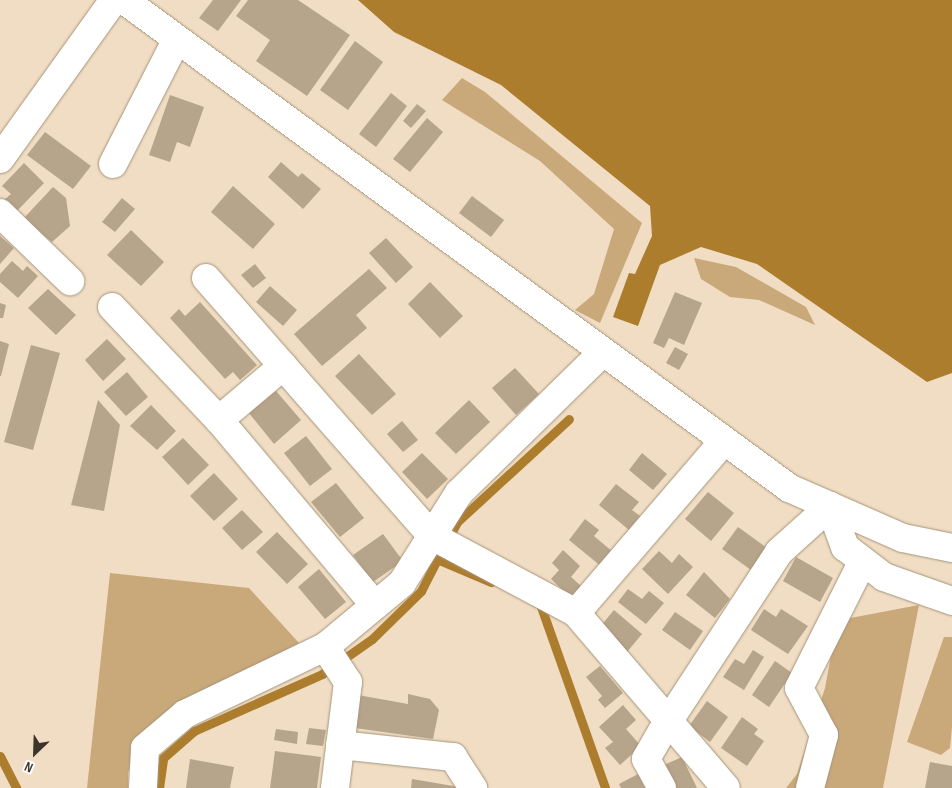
<!DOCTYPE html>
<style>
body{margin:0}
#map{position:relative;width:952px;height:788px;overflow:hidden;background:#f0ddc3;font-family:"Sofia Sans Condensed",sans-serif}
div>[style]{position:absolute}
[style*='--x']{left:calc(var(--x)*1px);top:calc(var(--y)*1px);width:calc(var(--w)*1px);rotate:calc(var(--a)*1deg)}
.green>*{inset:0;background:#c9a97a}
.water>*{inset:0;background:#ad7d2e}
.stream>*{height:9px;margin:-4.5px;padding:0 4.5px;transform-origin:4.5px;border-radius:4.5px;background:#ad7d2e}
.building>*{inset:0;background:#b6a48b}
.roads{filter:drop-shadow(0 0 1px #a5947b) drop-shadow(0 0 1px #a5947b)}
.street>*{height:28px;margin:-14px;padding:0 14px;transform-origin:14px;border-radius:14px;background:#fff}
.secondary>*{height:28px;margin:-14px;padding:0 14px;transform-origin:14px;border-radius:14px;background:#fff}
span{translate:-50% -50%;white-space:nowrap;text-align:center;line-height:1.15;-webkit-text-stroke:4px #fff;paint-order:stroke}
.north{position:absolute;left:10px;top:728px;width:50px;height:50px;-webkit-text-stroke:4px #fff;paint-order:stroke;rotate:204deg;font-size:14px;font-weight:700;line-height:20px;text-align:center;color:#3d352b}
.north::after{content:'';display:block;margin:auto;width:18px;height:22px;background:#3d352b;clip-path:polygon(50% 0,100% 100%,50% 72%,0 100%)}
</style>
<div id="map">
<div class="green">
<div style="clip-path:polygon(462px 78px,485px 92px,642px 223px,600px 323px,575px 310px,594px 294px,614px 229px,540px 161px,442px 100px)"></div>
<div style="clip-path:polygon(694px 258px,736px 267px,806px 307px,815px 325px,759px 300px,730px 297px,701px 279px)"></div>
<div style="clip-path:polygon(110px 573px,249px 588px,299px 643px,137px 739px,128px 773px,128px 788px,87px 788px)"></div>
<div style="clip-path:polygon(919px 605px,883px 788px,786px 788px,797px 774px,825px 688px,832px 650px,845px 619px)"></div>
<div style="clip-path:polygon(944px 637px,952px 637px,952px 727px,950px 748px,941px 755px,907px 742px)"></div>
</div>
<div class="water">
<div style="clip-path:polygon(358px 0,952px 0,952px 373px,927px 382px,757px 264px,701px 247px,660px 265px,638px 326px,613px 317px,629px 273px,635px 274px,652px 236px,650px 206px,501px 85px,394px 32px)"></div>
</div>
<div class="stream">
<div style="--x:447;--y:541;--w:21;--a:-62"></div>
<div style="--x:457;--y:522;--w:152;--a:-42.6"></div>
<div style="--x:535;--y:602;--w:5;--a:22"></div>
<div style="--x:540;--y:604;--w:195;--a:70.5"></div>
<div style="--x:0;--y:756;--w:36;--a:63"></div>
<div style="--x:159;--y:788;--w:30;--a:-82"></div>
<div style="--x:163;--y:758;--w:41;--a:-41.1"></div>
<div style="--x:194;--y:731;--w:140;--a:-24"></div>
<div style="--x:322;--y:674;--w:61;--a:-35"></div>
<div style="--x:372;--y:639;--w:69;--a:-44.4"></div>
<div style="--x:421;--y:591;--w:36;--a:-63"></div>
<div style="--x:437;--y:559;--w:59;--a:23.1"></div>
</div>
<div class="building">
<div style="clip-path:polygon(213px 0,241px 0,218px 31px,199px 18px)"></div>
<div style="clip-path:polygon(248px 0,298px 0,350px 35px,307px 96px,256px 61px,270px 40px,236px 16px)"></div>
<div style="clip-path:polygon(355px 41px,383px 62px,348px 110px,320px 90px)"></div>
<div style="clip-path:polygon(391px 93px,407px 106px,376px 147px,359px 134px)"></div>
<div style="clip-path:polygon(170px 95px,204px 107px,190px 147px,177px 142px,170px 162px,149px 155px)"></div>
<div style="clip-path:polygon(417px 104px,426px 111px,411px 128px,403px 121px)"></div>
<div style="clip-path:polygon(427px 118px,443px 132px,410px 172px,393px 159px)"></div>
<div style="clip-path:polygon(45px 132px,91px 166px,73px 189px,27px 155px)"></div>
<div style="clip-path:polygon(281px 162px,298px 177px,302px 173px,321px 189px,303px 209px,268px 177px)"></div>
<div style="clip-path:polygon(24px 163px,44px 183px,16px 212px,4px 200px,11px 194px,2px 186px)"></div>
<div style="clip-path:polygon(233px 186px,275px 224px,253px 249px,211px 212px)"></div>
<div style="clip-path:polygon(53px 187px,66px 198px,70px 226px,52px 242px,23px 219px)"></div>
<div style="clip-path:polygon(472px 196px,504px 220px,491px 237px,459px 213px)"></div>
<div style="clip-path:polygon(122px 198px,135px 209px,115px 232px,102px 222px)"></div>
<div style="clip-path:polygon(131px 230px,164px 262px,141px 286px,107px 255px)"></div>
<div style="clip-path:polygon(0 236px,14px 248px,0 264px)"></div>
<div style="clip-path:polygon(386px 238px,413px 267px,396px 283px,369px 253px)"></div>
<div style="clip-path:polygon(12px 261px,23px 271px,27px 266px,38px 276px,18px 298px,0 282px,0 274px)"></div>
<div style="clip-path:polygon(255px 264px,266px 278px,253px 288px,241px 275px)"></div>
<div style="clip-path:polygon(369px 269px,387px 288px,356px 315px,367px 328px,322px 366px,294px 334px)"></div>
<div style="clip-path:polygon(430px 282px,463px 316px,440px 338px,408px 304px)"></div>
<div style="clip-path:polygon(270px 286px,297px 310px,283px 326px,256px 302px)"></div>
<div style="clip-path:polygon(48px 289px,76px 315px,56px 335px,28px 308px)"></div>
<div style="clip-path:polygon(675px 292px,702px 303px,684px 345px,669px 338px,664px 348px,653px 343px)"></div>
<div style="clip-path:polygon(200px 302px,257px 365px,240px 380px,233px 372px,225px 379px,170px 318px,179px 309px,185px 316px)"></div>
<div style="clip-path:polygon(0 303px,6px 305px,3px 318px,0 318px)"></div>
<div style="clip-path:polygon(107px 339px,126px 359px,103px 381px,85px 360px)"></div>
<div style="clip-path:polygon(0 341px,9px 344px,1px 376px,0 376px)"></div>
<div style="clip-path:polygon(31px 345px,60px 353px,33px 450px,4px 442px)"></div>
<div style="clip-path:polygon(675px 347px,688px 354px,679px 370px,666px 363px)"></div>
<div style="clip-path:polygon(359px 354px,396px 394px,372px 415px,335px 376px)"></div>
<div style="clip-path:polygon(515px 368px,539px 394px,516px 415px,492px 388px)"></div>
<div style="clip-path:polygon(127px 372px,148px 397px,126px 416px,104px 392px)"></div>
<div style="clip-path:polygon(276px 391px,301px 420px,274px 444px,249px 413px)"></div>
<div style="clip-path:polygon(98px 400px,120px 425px,104px 511px,71px 505px)"></div>
<div style="clip-path:polygon(469px 400px,490px 422px,456px 454px,435px 433px)"></div>
<div style="clip-path:polygon(151px 405px,176px 431px,157px 450px,130px 426px)"></div>
<div style="clip-path:polygon(402px 421px,418px 440px,403px 452px,387px 434px)"></div>
<div style="clip-path:polygon(306px 436px,332px 469px,310px 486px,284px 453px)"></div>
<div style="clip-path:polygon(183px 438px,209px 465px,188px 485px,162px 457px)"></div>
<div style="clip-path:polygon(422px 453px,448px 479px,427px 499px,402px 472px)"></div>
<div style="clip-path:polygon(642px 453px,667px 474px,653px 490px,629px 470px)"></div>
<div style="clip-path:polygon(214px 473px,238px 499px,214px 521px,190px 496px)"></div>
<div style="clip-path:polygon(336px 483px,364px 518px,340px 537px,311px 502px)"></div>
<div style="clip-path:polygon(616px 484px,639px 502px,632px 510px,640px 516px,629px 530px,599px 505px)"></div>
<div style="clip-path:polygon(708px 492px,734px 513px,711px 541px,685px 519px)"></div>
<div style="clip-path:polygon(242px 510px,263px 532px,242px 550px,222px 528px)"></div>
<div style="clip-path:polygon(585px 519px,599px 530px,594px 536px,614px 553px,602px 567px,569px 540px)"></div>
<div style="clip-path:polygon(738px 527px,767px 548px,751px 570px,722px 549px)"></div>
<div style="clip-path:polygon(277px 532px,308px 564px,287px 584px,256px 552px)"></div>
<div style="clip-path:polygon(383px 534px,403px 561px,373px 582px,353px 555px)"></div>
<div style="clip-path:polygon(563px 550px,580px 566px,571px 577px,581px 586px,570px 597px,551px 579px,559px 570px,552px 563px)"></div>
<div style="clip-path:polygon(659px 551px,672px 563px,679px 554px,693px 567px,668px 594px,642px 569px)"></div>
<div style="clip-path:polygon(796px 557px,833px 578px,820px 602px,783px 581px)"></div>
<div style="clip-path:polygon(319px 569px,346px 602px,325px 619px,298px 587px)"></div>
<div style="clip-path:polygon(704px 572px,730px 599px,715px 618px,686px 595px)"></div>
<div style="clip-path:polygon(628px 589px,642px 599px,649px 591px,664px 603px,646px 624px,618px 602px)"></div>
<div style="clip-path:polygon(764px 609px,776px 617px,781px 609px,808px 626px,788px 654px,751px 630px)"></div>
<div style="clip-path:polygon(614px 610px,642px 634px,627px 652px,599px 628px)"></div>
<div style="clip-path:polygon(675px 612px,703px 631px,690px 650px,662px 630px)"></div>
<div style="clip-path:polygon(753px 650px,764px 657px,744px 690px,723px 677px,735px 659px,744px 664px)"></div>
<div style="clip-path:polygon(775px 661px,792px 673px,769px 707px,752px 695px)"></div>
<div style="clip-path:polygon(600px 666px,623px 693px,605px 708px,598px 700px,602px 696px,586px 677px)"></div>
<div style="clip-path:polygon(408px 694px,430px 699px,439px 710px,433px 739px,355px 728px,358px 695px,408px 704px)"></div>
<div style="clip-path:polygon(707px 701px,728px 717px,710px 742px,689px 726px)"></div>
<div style="clip-path:polygon(623px 705px,636px 720px,626px 729px,641px 746px,620px 765px,605px 748px,613px 742px,599px 727px)"></div>
<div style="clip-path:polygon(742px 717px,758px 729px,754px 734px,764px 741px,747px 766px,721px 748px)"></div>
<div style="clip-path:polygon(309px 728px,326px 730px,323px 746px,306px 744px)"></div>
<div style="clip-path:polygon(276px 729px,298px 732px,297px 744px,274px 740px)"></div>
<div style="clip-path:polygon(275px 751px,321px 757px,317px 788px,270px 788px)"></div>
<div style="clip-path:polygon(682px 757px,697px 788px,675px 788px,664px 765px)"></div>
<div style="clip-path:polygon(190px 759px,234px 767px,230px 788px,186px 788px)"></div>
<div style="clip-path:polygon(930px 762px,952px 766px,952px 788px,925px 788px)"></div>
<div style="clip-path:polygon(638px 774px,645px 788px,621px 788px,619px 784px)"></div>
<div style="clip-path:polygon(412px 779px,459px 787px,459px 788px,411px 788px)"></div>
</div>
<div class="roads">
<div class="street">
<div style="--x:0;--y:159;--w:196;--a:-54.4"></div>
<div style="--x:113;--y:164;--w:140;--a:-62.9"></div>
<div style="--x:0;--y:213;--w:98;--a:44.2"></div>
<div style="--x:206;--y:278;--w:343;--a:48.8"></div>
<div style="--x:432;--y:536;--w:163;--a:28.1"></div>
<div style="--x:112;--y:307;--w:156;--a:46.6"></div>
<div style="--x:219;--y:420;--w:242;--a:49.9"></div>
<div style="--x:219;--y:420;--w:84;--a:-40.2"></div>
<div style="--x:723;--y:442;--w:225;--a:130.7"></div>
<div style="--x:576;--y:613;--w:230;--a:49.4"></div>
<div style="--x:325;--y:647;--w:42;--a:56.7"></div>
<div style="--x:348;--y:682;--w:107;--a:97"></div>
<div style="--x:340;--y:745;--w:114;--a:6.1"></div>
<div style="--x:453;--y:757;--w:37;--a:57"></div>
<div style="--x:143;--y:788;--w:40;--a:-87.1"></div>
<div style="--x:145;--y:748;--w:52;--a:-40.4"></div>
<div style="--x:185;--y:714;--w:155;--a:-25.6"></div>
<div style="--x:325;--y:647;--w:100;--a:-39.7"></div>
<div style="--x:402;--y:583;--w:107;--a:-57.7"></div>
<div style="--x:459;--y:493;--w:200;--a:-44.4"></div>
<div style="--x:662;--y:788;--w:33;--a:-119"></div>
<div style="--x:646;--y:759;--w:36;--a:-60"></div>
<div style="--x:664;--y:728;--w:210;--a:-56.8"></div>
<div style="--x:779;--y:552;--w:69;--a:-42"></div>
<div style="--x:830;--y:506;--w:44;--a:69.9"></div>
<div style="--x:845;--y:547;--w:49;--a:37.6"></div>
<div style="--x:884;--y:577;--w:72;--a:19.4"></div>
<div style="--x:810;--y:788;--w:55;--a:-75.2"></div>
<div style="--x:824;--y:735;--w:53;--a:-118"></div>
<div style="--x:799;--y:688;--w:142;--a:-63.3"></div>
</div>
<div class="secondary">
<div style="--x:124;--y:0;--w:825;--a:36.27"></div>
<div style="--x:789;--y:488;--w:124;--a:23.7"></div>
<div style="--x:903;--y:538;--w:50;--a:11.5"></div>
</div>
</div>
<div class="north">N</div>
</div>
